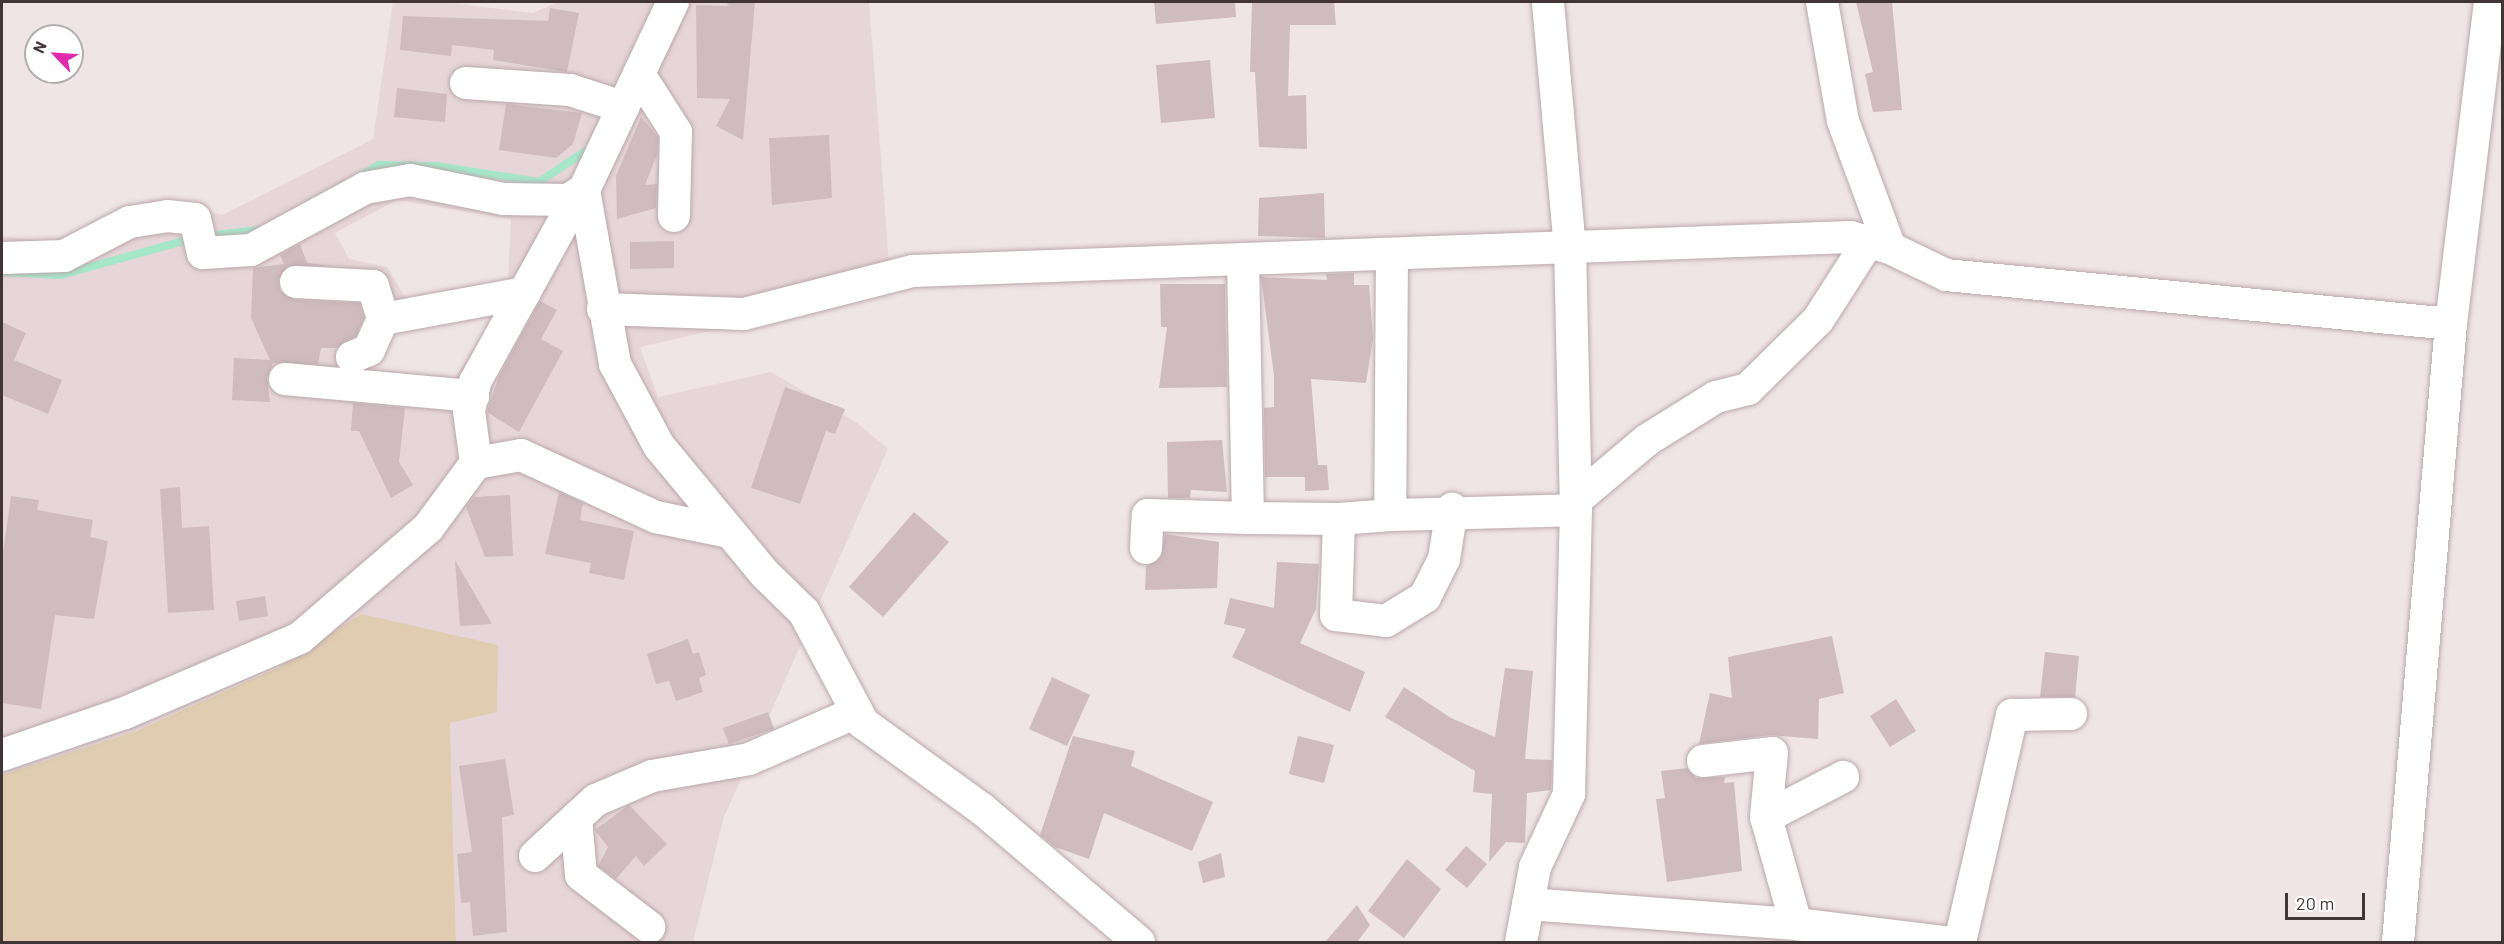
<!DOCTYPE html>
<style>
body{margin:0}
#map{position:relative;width:2504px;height:944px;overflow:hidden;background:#efe4e6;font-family:Barlow,sans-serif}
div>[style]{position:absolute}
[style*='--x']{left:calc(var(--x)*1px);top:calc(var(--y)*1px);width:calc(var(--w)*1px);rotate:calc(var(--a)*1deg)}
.residential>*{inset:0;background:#e7d6d9}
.green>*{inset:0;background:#e0ccb1}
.stream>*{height:8px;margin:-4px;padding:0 4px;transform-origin:4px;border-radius:4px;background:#a6e6c9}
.building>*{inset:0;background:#d0bbc0}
.roads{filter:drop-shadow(0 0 2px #baa8ac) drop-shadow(0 0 2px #baa8ac)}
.minor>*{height:32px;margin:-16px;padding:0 16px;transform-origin:16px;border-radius:16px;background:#fff}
span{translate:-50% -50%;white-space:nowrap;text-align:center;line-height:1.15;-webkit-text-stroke:4.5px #fff;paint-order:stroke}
.frame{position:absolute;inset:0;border:3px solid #413538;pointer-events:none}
.north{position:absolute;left:24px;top:24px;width:60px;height:60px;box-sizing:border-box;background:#fff;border:2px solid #b3aeaf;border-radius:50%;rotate:295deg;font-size:16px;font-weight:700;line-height:24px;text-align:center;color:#413538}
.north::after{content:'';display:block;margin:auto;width:21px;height:27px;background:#e02aad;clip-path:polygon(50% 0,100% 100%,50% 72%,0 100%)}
.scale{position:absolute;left:2285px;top:893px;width:80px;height:27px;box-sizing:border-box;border:3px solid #413538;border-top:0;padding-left:8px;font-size:18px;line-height:21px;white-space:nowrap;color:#413538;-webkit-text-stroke:4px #fff;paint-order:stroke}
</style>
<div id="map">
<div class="residential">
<div style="clip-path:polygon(evenodd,393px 2px,445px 2px,533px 13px,558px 2px,869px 2px,891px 290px,640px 347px,658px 397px,771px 372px,857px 423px,888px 449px,724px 817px,693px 942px,456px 942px,450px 723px,361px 614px,285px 663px,136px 731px,2px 775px,2px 236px,50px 242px,152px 200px,223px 215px,373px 139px,393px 2px,397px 200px,511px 219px,508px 280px,498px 309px,455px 378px,365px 371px,406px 298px,387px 267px,349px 259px,335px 233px,397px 200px)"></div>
</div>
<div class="green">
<div style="clip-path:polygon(361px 614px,498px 645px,497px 712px,450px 723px,456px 942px,2px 942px,2px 775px,136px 731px,279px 667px)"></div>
</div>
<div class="stream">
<div style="--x:360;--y:176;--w:22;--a:-30"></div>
<div style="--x:379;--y:165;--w:57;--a:1"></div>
<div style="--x:436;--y:166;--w:104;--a:8.8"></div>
<div style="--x:539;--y:182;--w:58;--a:-33.7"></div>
<div style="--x:206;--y:236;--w:53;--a:-6.5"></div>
<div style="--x:2;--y:272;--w:59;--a:2.9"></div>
<div style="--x:61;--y:275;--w:138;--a:-15.5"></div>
</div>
<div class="building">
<div style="clip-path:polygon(726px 2px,755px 2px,743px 140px,716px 126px,730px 99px,697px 98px,696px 5px,729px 6px)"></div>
<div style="clip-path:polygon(1154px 2px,1235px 2px,1236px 17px,1156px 24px)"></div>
<div style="clip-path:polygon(1252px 2px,1334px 2px,1336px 25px,1290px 25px,1288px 96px,1306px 95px,1307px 149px,1259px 147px,1255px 72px,1250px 72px)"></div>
<div style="clip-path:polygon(1856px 2px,1892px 2px,1902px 110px,1873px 112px,1865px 74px,1873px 72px)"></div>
<div style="clip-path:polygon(550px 8px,579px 13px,567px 72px,493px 60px,494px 50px,452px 45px,451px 56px,400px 50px,403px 16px,548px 21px)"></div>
<div style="clip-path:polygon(1210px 60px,1215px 118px,1161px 123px,1156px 65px)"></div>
<div style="clip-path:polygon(397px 88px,447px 94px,445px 122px,394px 117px)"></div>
<div style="clip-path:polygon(506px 104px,582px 113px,573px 144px,556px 158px,499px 150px)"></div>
<div style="clip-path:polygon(641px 117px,658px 137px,657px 155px,645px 185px,657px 184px,656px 208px,617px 219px,616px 176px)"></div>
<div style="clip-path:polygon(829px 135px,832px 198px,772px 205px,769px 138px)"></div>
<div style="clip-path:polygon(1324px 193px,1325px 238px,1258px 236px,1259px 198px)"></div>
<div style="clip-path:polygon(674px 241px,674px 268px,630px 269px,630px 242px)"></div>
<div style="clip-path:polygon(300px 244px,307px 263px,332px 266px,288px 266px,278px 280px,280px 291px,295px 300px,359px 303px,364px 318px,356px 336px,337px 348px,321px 348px,318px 364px,273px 363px,267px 378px,270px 402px,232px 400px,234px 358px,270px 360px,251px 318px,253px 268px,284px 264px,280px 255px)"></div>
<div style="clip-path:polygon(1354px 273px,1354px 285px,1369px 285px,1373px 339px,1366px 383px,1311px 379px,1318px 465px,1327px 465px,1329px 490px,1305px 491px,1305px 477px,1265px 477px,1264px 408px,1274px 407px,1274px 376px,1261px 277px,1327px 280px,1326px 274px)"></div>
<div style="clip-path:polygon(1160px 284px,1225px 284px,1227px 387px,1159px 388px,1167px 327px,1161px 327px)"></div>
<div style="clip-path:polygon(540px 301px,557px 310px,541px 339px,563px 351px,519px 432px,487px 412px,499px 376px)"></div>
<div style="clip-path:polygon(2px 322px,26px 333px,14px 360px,62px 380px,48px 414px,2px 395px)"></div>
<div style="clip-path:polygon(785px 387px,845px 409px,835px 434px,826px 431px,800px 504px,751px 488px)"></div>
<div style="clip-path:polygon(353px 403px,405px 408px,399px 462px,413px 485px,391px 498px,359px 431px,351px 431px)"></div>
<div style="clip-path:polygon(1222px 440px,1227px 492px,1191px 490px,1190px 498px,1168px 498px,1167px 442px)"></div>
<div style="clip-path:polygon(180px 487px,182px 528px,209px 526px,214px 610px,168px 613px,160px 489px)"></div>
<div style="clip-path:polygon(559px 492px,583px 503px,580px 520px,634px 531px,624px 580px,589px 573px,591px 563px,545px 554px)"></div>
<div style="clip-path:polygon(510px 495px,513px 556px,485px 557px,466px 507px,474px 497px)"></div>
<div style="clip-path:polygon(11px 496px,39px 500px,37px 510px,93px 520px,90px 537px,108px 541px,94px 619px,55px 615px,41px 709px,2px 703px,2px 560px)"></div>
<div style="clip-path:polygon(914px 512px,949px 542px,883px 617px,849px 587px)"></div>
<div style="clip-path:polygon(1165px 534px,1219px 542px,1217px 588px,1145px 590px,1146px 566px,1161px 557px)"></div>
<div style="clip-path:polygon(455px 560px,492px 624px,460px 626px)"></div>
<div style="clip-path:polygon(1277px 562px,1319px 564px,1316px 609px,1300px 643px,1365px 672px,1350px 712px,1232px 657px,1246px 629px,1224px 624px,1230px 598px,1274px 608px)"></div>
<div style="clip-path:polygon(265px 596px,268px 616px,239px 621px,236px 601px)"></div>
<div style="clip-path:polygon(1832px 636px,1844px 693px,1819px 699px,1818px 739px,1770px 735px,1699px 744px,1710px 693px,1732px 698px,1728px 657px)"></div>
<div style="clip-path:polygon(688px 639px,693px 654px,699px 652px,706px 675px,699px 678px,703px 692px,676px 701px,669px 681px,656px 684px,647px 654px)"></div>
<div style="clip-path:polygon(2045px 652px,2079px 656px,2075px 697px,2040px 697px)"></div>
<div style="clip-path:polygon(1505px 668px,1533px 671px,1525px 759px,1552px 760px,1551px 790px,1527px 793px,1525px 843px,1506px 842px,1489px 862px,1492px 794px,1473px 792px,1475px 771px,1385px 717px,1404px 687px,1451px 718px,1495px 737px)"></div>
<div style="clip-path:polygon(1052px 677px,1090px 695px,1067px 746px,1029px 729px)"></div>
<div style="clip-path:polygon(1896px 699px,1916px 731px,1890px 747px,1870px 716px)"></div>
<div style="clip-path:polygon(768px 712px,774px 729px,729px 744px,723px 728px)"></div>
<div style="clip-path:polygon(1073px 736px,1135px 751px,1131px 766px,1213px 802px,1192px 851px,1104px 813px,1089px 859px,1055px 847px,1040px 835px)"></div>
<div style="clip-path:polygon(1298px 736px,1334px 745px,1324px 783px,1289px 774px)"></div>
<div style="clip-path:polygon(505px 759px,514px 815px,502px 817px,507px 932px,473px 936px,470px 902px,461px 903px,457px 854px,472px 852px,459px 766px)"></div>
<div style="clip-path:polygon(1687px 768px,1696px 778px,1725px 777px,1724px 783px,1734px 782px,1742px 871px,1667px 882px,1656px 799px,1665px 798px,1661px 771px)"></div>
<div style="clip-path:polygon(629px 805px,667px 844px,644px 866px,636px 856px,616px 879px,598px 866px,608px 847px,595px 830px)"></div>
<div style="clip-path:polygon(1466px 846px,1487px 864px,1467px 888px,1445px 870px)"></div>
<div style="clip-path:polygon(1221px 853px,1225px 877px,1203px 883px,1198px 862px)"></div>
<div style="clip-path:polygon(1407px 859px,1441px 889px,1404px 938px,1368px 911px)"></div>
<div style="clip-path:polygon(1357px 905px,1370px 925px,1357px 942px,1325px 942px)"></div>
</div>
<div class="roads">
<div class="minor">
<div style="--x:1822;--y:2;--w:121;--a:80"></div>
<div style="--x:1843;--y:121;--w:135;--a:69.7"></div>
<div style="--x:639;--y:74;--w:69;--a:57.5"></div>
<div style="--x:676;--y:132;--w:84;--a:91.4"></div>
<div style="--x:466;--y:83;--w:104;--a:3.9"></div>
<div style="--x:570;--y:90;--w:56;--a:17.8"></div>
<div style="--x:584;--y:190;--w:177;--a:79.9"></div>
<div style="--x:615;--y:364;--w:93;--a:61.8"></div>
<div style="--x:659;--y:446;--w:166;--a:50.4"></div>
<div style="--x:765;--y:574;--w:54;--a:44.3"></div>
<div style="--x:804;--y:612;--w:126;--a:62"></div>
<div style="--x:863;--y:723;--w:147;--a:35.9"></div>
<div style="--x:982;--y:809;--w:206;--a:40.3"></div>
<div style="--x:1392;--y:255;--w:260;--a:90.4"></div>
<div style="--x:1390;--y:515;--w:186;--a:-1.5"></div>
<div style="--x:2;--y:258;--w:62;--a:-1.8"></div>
<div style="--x:64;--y:256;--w:74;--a:-27.3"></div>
<div style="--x:130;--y:222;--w:37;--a:-9"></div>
<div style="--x:167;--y:216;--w:28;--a:6"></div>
<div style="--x:195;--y:219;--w:35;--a:77"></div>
<div style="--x:203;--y:253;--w:48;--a:-3.6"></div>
<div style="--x:251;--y:250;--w:130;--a:-28.5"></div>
<div style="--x:365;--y:188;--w:46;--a:-10.1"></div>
<div style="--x:410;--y:180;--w:95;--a:11.5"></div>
<div style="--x:503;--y:199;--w:65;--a:0.9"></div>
<div style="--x:568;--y:200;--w:19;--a:-32"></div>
<div style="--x:584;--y:190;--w:208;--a:-64.7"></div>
<div style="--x:1243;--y:260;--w:258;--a:88.9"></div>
<div style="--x:1248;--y:518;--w:91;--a:0.6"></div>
<div style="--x:296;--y:282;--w:77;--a:3"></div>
<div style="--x:373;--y:286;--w:34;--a:73"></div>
<div style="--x:383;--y:319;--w:144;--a:-10.4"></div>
<div style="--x:603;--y:309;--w:141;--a:2"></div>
<div style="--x:744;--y:314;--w:174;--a:-14.3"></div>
<div style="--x:913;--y:271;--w:938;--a:-2.08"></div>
<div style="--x:1850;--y:237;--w:41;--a:15.4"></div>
<div style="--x:1890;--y:248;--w:62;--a:25.7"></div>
<div style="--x:1946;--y:275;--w:507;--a:5.54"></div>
<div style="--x:352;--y:357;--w:18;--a:-22"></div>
<div style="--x:369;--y:350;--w:34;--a:-66"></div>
<div style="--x:285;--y:379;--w:189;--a:5.2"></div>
<div style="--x:476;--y:463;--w:46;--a:-10.1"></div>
<div style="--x:521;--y:455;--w:149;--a:24.7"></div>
<div style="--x:656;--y:517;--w:75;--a:11.6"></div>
<div style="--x:1576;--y:500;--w:93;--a:-40.2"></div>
<div style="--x:1647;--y:440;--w:81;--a:-31.9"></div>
<div style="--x:1716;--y:397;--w:33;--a:-14"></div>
<div style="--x:1748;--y:389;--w:98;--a:-44.6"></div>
<div style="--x:1818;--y:320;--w:93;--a:-57.3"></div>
<div style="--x:1390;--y:515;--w:51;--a:175.5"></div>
<div style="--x:1339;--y:519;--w:96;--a:91.8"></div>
<div style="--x:1336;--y:615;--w:50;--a:6.8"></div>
<div style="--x:1386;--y:621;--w:46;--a:-31.6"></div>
<div style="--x:1425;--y:597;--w:42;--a:-63.4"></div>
<div style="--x:1444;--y:559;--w:51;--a:-80.9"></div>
<div style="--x:1146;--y:548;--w:33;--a:-87"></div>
<div style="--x:1148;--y:515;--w:100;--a:1.7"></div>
<div style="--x:2;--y:755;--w:130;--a:-18.9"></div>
<div style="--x:125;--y:713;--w:190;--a:-23.2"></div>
<div style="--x:300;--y:638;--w:169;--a:-40.7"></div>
<div style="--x:428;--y:528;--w:81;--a:-53.6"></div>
<div style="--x:476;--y:463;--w:52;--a:-97.7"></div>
<div style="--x:469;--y:411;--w:30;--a:-78"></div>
<div style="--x:475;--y:382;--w:184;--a:-61.1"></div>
<div style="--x:564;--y:221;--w:21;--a:-79"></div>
<div style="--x:1703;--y:761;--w:69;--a:-6.6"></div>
<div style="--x:1772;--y:753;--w:64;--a:95.4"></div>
<div style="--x:1766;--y:817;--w:111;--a:74.3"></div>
<div style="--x:1766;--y:817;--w:87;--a:-27.5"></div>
<div style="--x:576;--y:818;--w:57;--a:85"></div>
<div style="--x:581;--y:875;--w:86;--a:37.4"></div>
<div style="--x:535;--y:856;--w:83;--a:-42.6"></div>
<div style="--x:596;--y:800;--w:61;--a:-23.2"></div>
<div style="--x:652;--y:776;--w:98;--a:-9.9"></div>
<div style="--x:749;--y:759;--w:118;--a:-23.5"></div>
<div style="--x:1528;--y:904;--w:269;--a:4.3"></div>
<div style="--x:1796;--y:924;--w:150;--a:6.9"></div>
<div style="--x:1521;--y:942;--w:76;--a:-79.4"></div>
<div style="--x:1535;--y:867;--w:81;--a:-65"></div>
<div style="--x:1569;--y:794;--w:284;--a:-88.6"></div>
<div style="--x:1576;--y:510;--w:261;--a:-91.3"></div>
<div style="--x:1570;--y:249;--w:248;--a:-95.1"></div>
<div style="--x:1960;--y:942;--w:233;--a:-77.1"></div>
<div style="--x:2012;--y:715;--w:59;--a:-1"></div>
<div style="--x:2398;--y:942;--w:620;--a:-85.1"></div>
<div style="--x:2451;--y:324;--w:324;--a:-83.1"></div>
</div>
</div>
<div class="frame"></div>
<div class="north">N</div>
<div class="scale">20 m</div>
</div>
